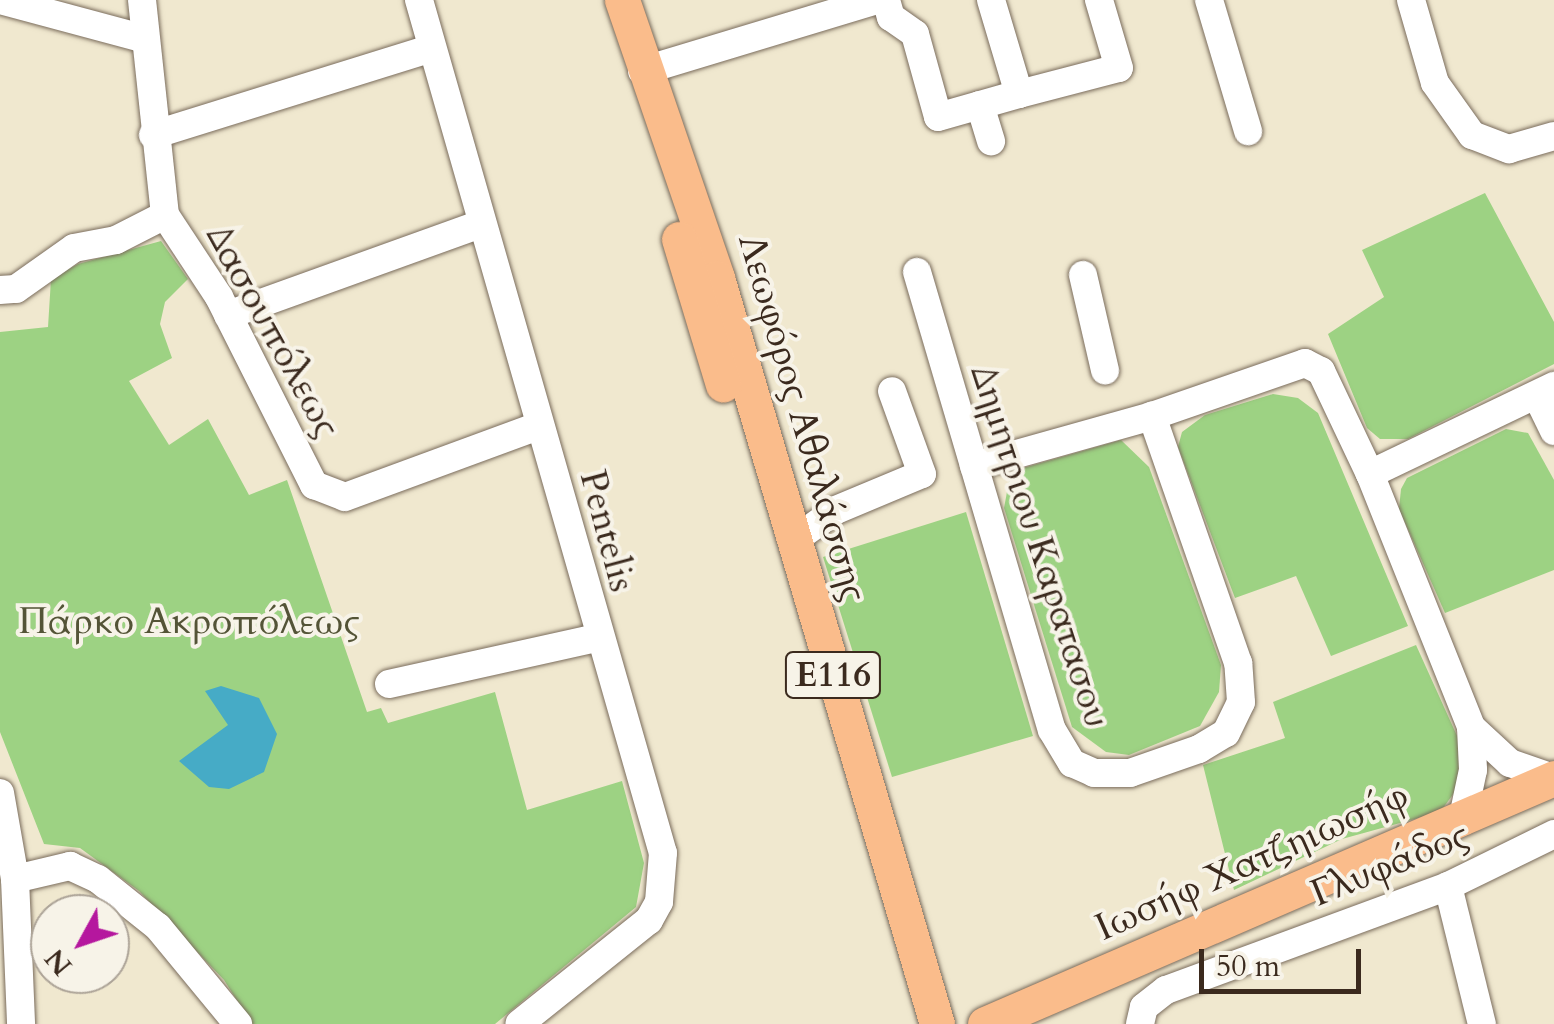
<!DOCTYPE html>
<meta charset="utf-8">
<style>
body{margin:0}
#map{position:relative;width:1554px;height:1024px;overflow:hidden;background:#f0e8cf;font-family:Cardo,serif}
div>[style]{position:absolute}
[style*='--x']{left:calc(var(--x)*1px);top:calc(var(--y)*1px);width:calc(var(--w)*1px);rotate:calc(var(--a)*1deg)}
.green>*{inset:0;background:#9dd283}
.water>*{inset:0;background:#46abc6}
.roads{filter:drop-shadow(0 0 2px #7a6c5c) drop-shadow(0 0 2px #7a6c5c)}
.minor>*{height:28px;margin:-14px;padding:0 14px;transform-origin:14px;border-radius:14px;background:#fff}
.major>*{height:35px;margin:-17.5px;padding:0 17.5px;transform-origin:17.5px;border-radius:17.5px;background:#fabc8b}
span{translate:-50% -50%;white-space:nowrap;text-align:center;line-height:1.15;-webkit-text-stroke:8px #f7f3e8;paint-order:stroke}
.shield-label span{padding:2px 8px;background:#f7f3e8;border:2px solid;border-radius:8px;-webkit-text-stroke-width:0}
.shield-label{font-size:35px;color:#3b2a1e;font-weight:700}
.street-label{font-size:38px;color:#3b2a1e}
.park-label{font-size:38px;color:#545437}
.north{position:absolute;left:30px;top:894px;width:100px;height:100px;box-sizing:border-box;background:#f7f3e8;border:2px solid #aca397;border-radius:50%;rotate:230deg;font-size:28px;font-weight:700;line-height:40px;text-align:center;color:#3b2a1e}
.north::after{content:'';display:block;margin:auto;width:35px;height:45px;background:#b5179e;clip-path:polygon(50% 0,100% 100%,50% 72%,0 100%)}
.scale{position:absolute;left:1199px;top:949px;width:162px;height:45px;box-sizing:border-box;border:5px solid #3b2a1e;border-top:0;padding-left:12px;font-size:30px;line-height:35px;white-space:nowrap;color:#3b2a1e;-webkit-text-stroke:8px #f7f3e8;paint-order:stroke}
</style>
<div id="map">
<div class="green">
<div style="clip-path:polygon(1485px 193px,1554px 322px,1554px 364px,1408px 439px,1380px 439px,1367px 428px,1328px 334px,1384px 297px,1362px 250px)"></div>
<div style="clip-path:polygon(161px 241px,188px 279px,165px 302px,160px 324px,172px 358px,129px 381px,169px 445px,208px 419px,249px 495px,287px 480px,367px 712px,381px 708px,388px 723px,495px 692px,527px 810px,622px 781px,644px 863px,636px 907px,495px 1024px,252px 1024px,224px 980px,139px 891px,80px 848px,44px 844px,0 732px,0 332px,48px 327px,51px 279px,78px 264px)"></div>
<div style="clip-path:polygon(1273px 394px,1298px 398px,1318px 413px,1408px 626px,1331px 656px,1296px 576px,1235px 598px,1178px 447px,1182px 432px,1205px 415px)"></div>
<div style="clip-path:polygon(1506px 429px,1528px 433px,1554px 480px,1554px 570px,1445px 613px,1399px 509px,1401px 489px,1407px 478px)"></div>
<div style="clip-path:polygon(1121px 440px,1149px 467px,1221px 665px,1219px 692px,1200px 726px,1129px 755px,1106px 752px,1072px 727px,1004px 508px,1009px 481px,1023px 468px)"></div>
<div style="clip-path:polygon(966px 512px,1033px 736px,892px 777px,823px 557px)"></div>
<div style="clip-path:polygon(1416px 645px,1458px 738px,1460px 785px,1440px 812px,1342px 839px,1234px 890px,1203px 765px,1285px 738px,1273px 702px)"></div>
</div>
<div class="water">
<div style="clip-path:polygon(221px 686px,259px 698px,277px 734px,264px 772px,229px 789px,209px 787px,179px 761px,228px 725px,205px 691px)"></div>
</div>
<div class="roads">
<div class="minor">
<div style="--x:0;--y:0;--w:147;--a:15"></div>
<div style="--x:142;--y:0;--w:216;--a:83.9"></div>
<div style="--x:165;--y:215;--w:98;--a:56.6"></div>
<div style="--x:219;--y:297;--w:211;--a:63.2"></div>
<div style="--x:314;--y:485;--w:33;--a:21"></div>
<div style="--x:345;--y:497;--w:206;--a:-20.2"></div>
<div style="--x:419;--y:0;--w:887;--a:74.04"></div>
<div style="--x:663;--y:853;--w:49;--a:94.7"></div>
<div style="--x:659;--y:902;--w:21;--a:119"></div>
<div style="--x:649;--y:920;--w:166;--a:141.3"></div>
<div style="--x:886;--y:0;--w:18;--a:74"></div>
<div style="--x:891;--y:17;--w:29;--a:35"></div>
<div style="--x:915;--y:34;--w:86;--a:74.5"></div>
<div style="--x:938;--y:117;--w:84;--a:-15.9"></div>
<div style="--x:1019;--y:94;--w:98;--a:-106.6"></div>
<div style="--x:1209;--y:0;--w:137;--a:73.4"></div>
<div style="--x:1411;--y:0;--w:86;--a:73.9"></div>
<div style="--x:1435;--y:83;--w:64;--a:54.6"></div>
<div style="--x:1472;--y:135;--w:40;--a:21"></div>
<div style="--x:1509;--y:149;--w:47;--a:-16.1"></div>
<div style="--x:642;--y:71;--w:245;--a:-16.8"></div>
<div style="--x:1019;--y:94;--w:103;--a:-14.6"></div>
<div style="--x:1119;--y:68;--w:71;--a:-106.4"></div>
<div style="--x:980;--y:105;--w:38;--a:73"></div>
<div style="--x:153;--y:135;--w:292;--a:-17.3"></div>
<div style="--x:917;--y:272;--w:477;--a:73.6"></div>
<div style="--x:1052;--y:730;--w:39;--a:59"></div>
<div style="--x:1072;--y:763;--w:24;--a:24"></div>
<div style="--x:1094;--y:773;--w:36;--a:0"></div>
<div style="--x:1130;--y:773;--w:73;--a:-19.2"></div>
<div style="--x:1199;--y:749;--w:31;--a:-31"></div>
<div style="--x:1226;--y:733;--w:34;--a:-64"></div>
<div style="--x:1241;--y:702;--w:39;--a:-94"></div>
<div style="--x:1238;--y:663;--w:262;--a:-109.2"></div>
<div style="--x:1083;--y:275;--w:98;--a:77"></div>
<div style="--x:0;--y:290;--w:16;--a:-4"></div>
<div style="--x:16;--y:289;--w:71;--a:-35.3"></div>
<div style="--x:74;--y:248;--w:43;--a:-10.8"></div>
<div style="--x:116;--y:240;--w:55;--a:-27"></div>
<div style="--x:228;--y:315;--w:269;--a:-19.8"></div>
<div style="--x:1537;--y:396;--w:39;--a:64"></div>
<div style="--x:974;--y:466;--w:185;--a:-15.7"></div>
<div style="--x:1152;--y:416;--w:162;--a:-19.1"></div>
<div style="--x:1305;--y:363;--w:18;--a:27"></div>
<div style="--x:1321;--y:371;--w:114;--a:64.6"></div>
<div style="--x:1370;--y:474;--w:272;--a:68.2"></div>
<div style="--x:1471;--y:727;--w:43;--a:87.3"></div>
<div style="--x:1473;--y:770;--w:48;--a:102"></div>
<div style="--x:1370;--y:474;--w:204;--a:-25.6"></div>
<div style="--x:793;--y:541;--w:53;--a:-35.8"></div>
<div style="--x:836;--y:510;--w:93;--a:-22.7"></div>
<div style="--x:922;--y:474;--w:88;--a:-109.9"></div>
<div style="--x:389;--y:684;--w:213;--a:-12.5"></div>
<div style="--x:1471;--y:727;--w:53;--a:42.7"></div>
<div style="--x:1510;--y:763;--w:46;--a:19.2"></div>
<div style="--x:0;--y:793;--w:87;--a:80.1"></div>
<div style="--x:15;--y:879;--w:145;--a:87.6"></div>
<div style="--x:15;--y:879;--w:57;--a:-13.3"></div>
<div style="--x:70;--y:866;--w:31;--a:25"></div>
<div style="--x:98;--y:879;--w:77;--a:38.7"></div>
<div style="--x:158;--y:927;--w:126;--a:50.5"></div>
<div style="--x:1448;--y:886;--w:142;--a:76.2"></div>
<div style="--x:1140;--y:1024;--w:17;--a:-77"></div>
<div style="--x:1144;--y:1007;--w:28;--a:-38"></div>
<div style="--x:1166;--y:990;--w:301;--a:-20.2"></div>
<div style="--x:1448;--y:886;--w:118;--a:-26.1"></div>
</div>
<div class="major">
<div style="--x:622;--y:0;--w:294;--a:71.1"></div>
<div style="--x:717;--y:278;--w:778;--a:73.57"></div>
<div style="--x:679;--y:239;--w:152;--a:73.2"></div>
<div style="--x:985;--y:1024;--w:620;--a:-23.38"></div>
</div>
</div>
<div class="shield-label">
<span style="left:833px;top:675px">E116</span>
</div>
<div class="street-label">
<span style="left:273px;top:331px;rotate:61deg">Δασουπόλεως</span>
<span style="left:802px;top:418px;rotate:74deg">Λεωφόρος Αθαλάσσης</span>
<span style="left:607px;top:531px;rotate:75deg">Pentelis</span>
<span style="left:1040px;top:546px;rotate:72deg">Δημητριου Καρατασου</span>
<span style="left:1252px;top:862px;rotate:-24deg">Ιωσήφ Χατζηιωσήφ</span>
<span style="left:1390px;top:865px;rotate:-22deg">Γλυφάδος</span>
</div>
<div class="park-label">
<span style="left:189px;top:622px">Πάρκο Ακροπόλεως</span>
</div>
<div class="north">N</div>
<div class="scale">50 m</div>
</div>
